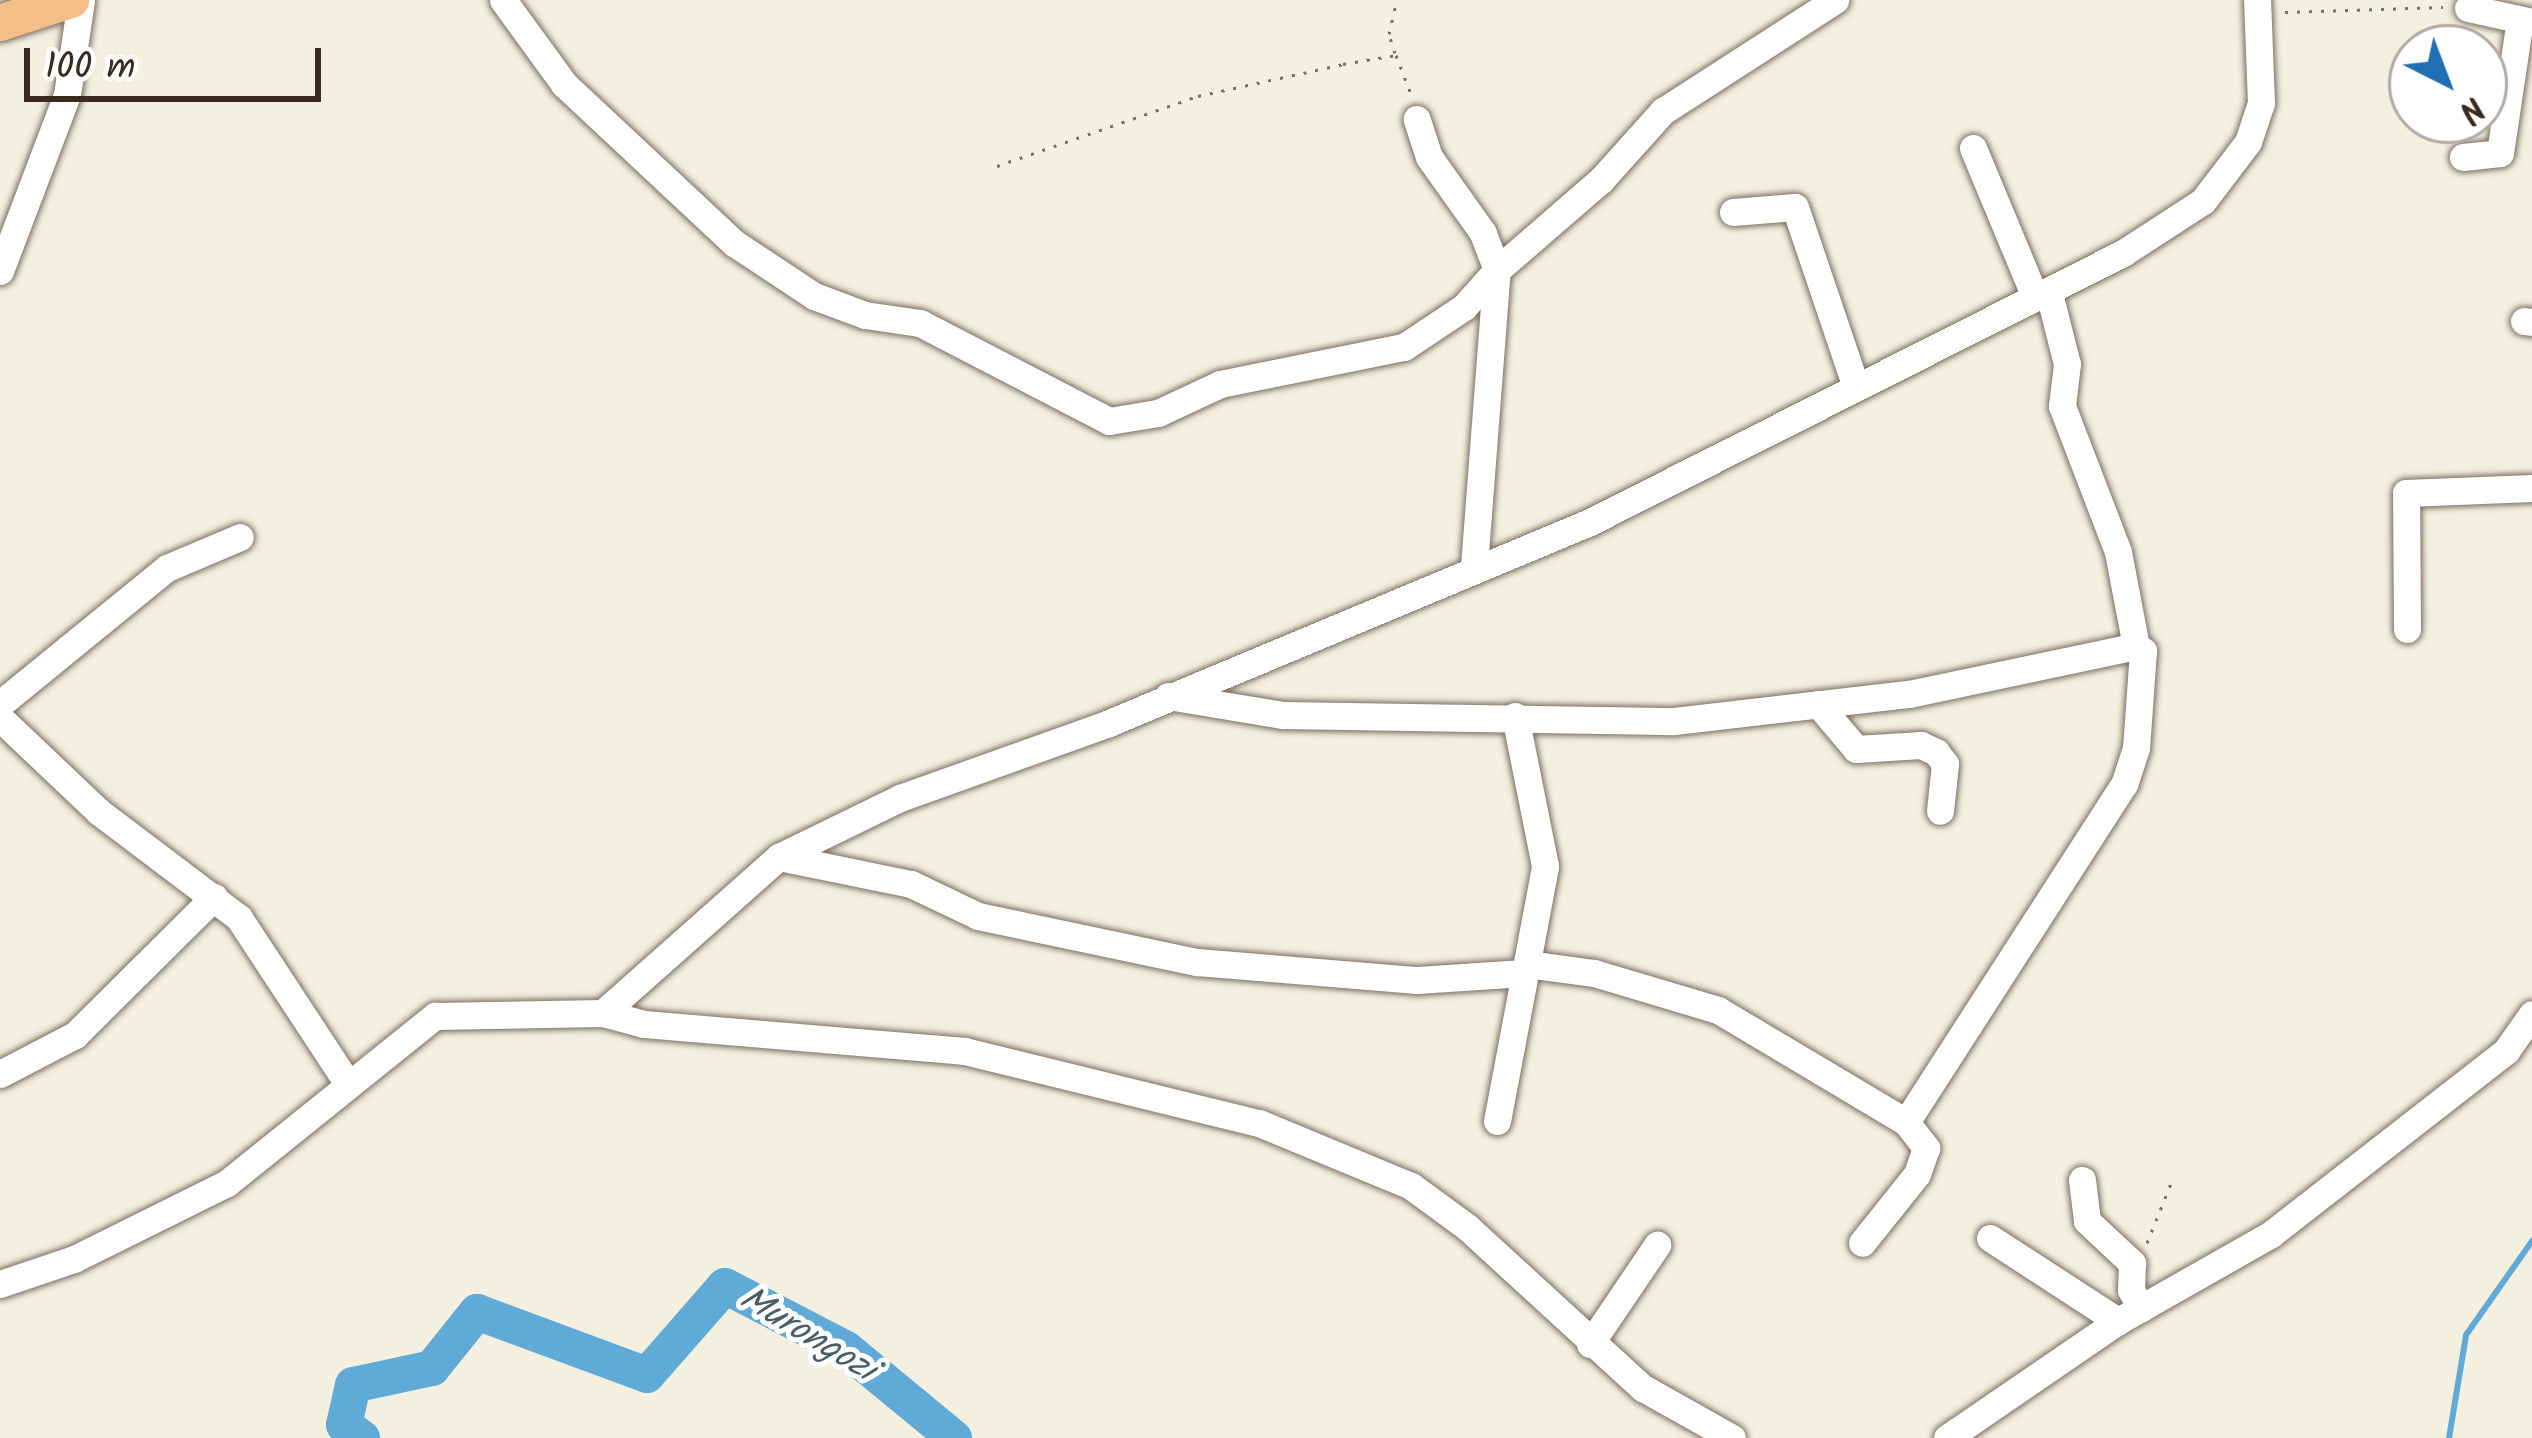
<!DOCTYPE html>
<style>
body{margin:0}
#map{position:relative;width:2532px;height:1438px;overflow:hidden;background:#f4f0df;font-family:Kalam,sans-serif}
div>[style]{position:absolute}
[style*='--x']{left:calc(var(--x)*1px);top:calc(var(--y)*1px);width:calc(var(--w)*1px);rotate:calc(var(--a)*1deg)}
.stream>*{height:6px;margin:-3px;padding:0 3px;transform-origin:3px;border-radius:3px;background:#60aad8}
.river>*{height:36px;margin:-18px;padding:0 18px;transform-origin:18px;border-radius:18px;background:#60aad8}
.path>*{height:3px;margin-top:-1.5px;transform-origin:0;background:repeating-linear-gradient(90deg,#7c6f62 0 3px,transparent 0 12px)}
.roads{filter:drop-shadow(0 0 3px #7c6f62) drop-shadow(0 0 3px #7c6f62)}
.minor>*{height:27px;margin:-13.5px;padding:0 13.5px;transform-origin:13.5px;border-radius:13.5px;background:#fff}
.major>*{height:36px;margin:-18px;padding:0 18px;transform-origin:18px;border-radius:18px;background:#f6be87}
span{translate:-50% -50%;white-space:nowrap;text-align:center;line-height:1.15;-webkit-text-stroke:10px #fff;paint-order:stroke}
.water-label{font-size:36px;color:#4a5d68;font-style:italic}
.north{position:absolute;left:2388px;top:24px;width:120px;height:120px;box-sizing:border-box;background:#fff;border:3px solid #b1aaa5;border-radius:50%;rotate:138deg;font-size:33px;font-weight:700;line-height:48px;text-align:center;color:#3b2a1e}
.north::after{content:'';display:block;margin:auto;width:42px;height:54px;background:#1f6fb2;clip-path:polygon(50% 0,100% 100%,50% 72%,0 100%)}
.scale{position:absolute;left:24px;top:48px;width:297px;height:54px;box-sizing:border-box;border:6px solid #3b2a1e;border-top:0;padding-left:15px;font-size:36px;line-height:42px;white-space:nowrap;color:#3b2a1e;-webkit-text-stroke:9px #fff;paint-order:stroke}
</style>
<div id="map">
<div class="stream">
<div style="--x:2449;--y:1438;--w:104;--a:-80.6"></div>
<div style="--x:2466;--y:1335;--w:115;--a:-54.9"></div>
</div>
<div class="river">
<div style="--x:362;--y:1438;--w:22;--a:-144"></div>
<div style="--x:344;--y:1425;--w:41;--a:-77.3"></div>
<div style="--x:353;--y:1385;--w:81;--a:-12.1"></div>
<div style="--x:432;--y:1368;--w:72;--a:-51.2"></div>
<div style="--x:477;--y:1312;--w:181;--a:20.3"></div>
<div style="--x:647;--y:1375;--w:118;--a:-48.8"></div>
<div style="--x:725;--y:1286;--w:136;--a:27.5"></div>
<div style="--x:846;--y:1349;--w:140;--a:39.5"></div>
</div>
<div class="path">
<div style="--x:2285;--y:12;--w:158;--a:-1.8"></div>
<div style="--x:1395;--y:53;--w:20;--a:-108"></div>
<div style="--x:1389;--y:34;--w:35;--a:-77"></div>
<div style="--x:997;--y:166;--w:213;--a:-19.2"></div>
<div style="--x:1198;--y:96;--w:148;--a:-12.4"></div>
<div style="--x:1343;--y:64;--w:54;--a:-9.6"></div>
<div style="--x:1396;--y:55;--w:42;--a:69"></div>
<div style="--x:2147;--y:1243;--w:65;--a:-68.2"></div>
</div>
<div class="roads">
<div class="minor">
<div style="--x:503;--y:0;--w:104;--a:54"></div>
<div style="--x:564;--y:84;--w:233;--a:43.1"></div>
<div style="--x:734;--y:243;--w:96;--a:33.5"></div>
<div style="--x:814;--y:296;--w:54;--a:20.4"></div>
<div style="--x:865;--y:315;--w:56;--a:8.3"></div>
<div style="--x:920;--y:323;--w:213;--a:27.4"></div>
<div style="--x:1109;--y:421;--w:50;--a:-9.3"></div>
<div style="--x:1158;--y:413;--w:68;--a:-25.1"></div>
<div style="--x:1220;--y:384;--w:188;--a:-11.4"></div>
<div style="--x:1404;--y:347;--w:72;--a:-33.7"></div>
<div style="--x:1464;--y:307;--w:50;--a:-48.3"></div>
<div style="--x:1497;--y:270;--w:40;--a:-111"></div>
<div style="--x:1483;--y:233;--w:93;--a:-125.4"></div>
<div style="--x:1429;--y:157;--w:40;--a:-108"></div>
<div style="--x:2468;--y:8;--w:66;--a:12.3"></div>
<div style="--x:1973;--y:148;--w:161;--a:67.4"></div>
<div style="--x:2463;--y:157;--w:37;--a:-6"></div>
<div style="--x:2500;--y:153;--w:135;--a:-81.5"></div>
<div style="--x:1733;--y:212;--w:62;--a:-4.6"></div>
<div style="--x:1795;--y:207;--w:190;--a:71.3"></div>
<div style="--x:0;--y:271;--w:188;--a:-69.2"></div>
<div style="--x:67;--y:95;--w:96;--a:-81.6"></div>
<div style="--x:2049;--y:293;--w:73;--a:75.8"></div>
<div style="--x:2067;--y:364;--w:42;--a:96.8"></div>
<div style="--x:2062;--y:406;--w:156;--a:69"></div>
<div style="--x:2118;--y:552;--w:96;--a:79.2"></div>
<div style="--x:2524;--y:321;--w:8;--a:7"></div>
<div style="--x:1474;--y:566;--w:297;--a:-85.6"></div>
<div style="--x:1497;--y:270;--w:138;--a:-40.9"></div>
<div style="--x:1601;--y:180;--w:93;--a:-48.1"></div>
<div style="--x:1663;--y:111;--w:205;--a:-32.8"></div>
<div style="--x:2407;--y:629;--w:136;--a:-90.4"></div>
<div style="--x:2406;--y:493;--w:126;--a:-2.3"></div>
<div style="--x:1168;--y:696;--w:117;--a:9.4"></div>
<div style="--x:1283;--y:715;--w:391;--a:0.9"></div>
<div style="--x:1674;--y:721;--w:237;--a:-6.6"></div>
<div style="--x:1909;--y:694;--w:232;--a:-11.9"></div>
<div style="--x:2136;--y:646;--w:9;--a:36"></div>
<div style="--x:2143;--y:651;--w:97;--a:94.1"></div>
<div style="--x:2136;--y:748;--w:38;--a:108"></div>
<div style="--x:2124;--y:784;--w:402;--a:122.8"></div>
<div style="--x:0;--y:704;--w:215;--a:-39.2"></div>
<div style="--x:167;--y:568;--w:79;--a:-23"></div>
<div style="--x:1818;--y:704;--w:59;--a:49.8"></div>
<div style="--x:1856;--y:749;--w:65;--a:-3.5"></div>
<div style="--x:1921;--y:745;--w:17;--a:25"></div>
<div style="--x:1936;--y:752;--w:15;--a:53"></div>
<div style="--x:1945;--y:764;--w:47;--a:96.1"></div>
<div style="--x:0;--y:718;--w:137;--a:43.5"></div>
<div style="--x:99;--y:812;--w:176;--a:37.1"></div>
<div style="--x:239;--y:918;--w:199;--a:56.7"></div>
<div style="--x:779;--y:857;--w:135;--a:11.6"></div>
<div style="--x:911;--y:884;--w:74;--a:25.5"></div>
<div style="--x:978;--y:916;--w:224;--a:11.9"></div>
<div style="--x:1197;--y:962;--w:221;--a:4.7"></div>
<div style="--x:1417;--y:980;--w:107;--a:-3.7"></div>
<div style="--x:1527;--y:964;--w:68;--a:7.7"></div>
<div style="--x:1594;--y:973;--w:129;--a:16.6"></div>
<div style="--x:1718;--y:1010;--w:219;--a:30.8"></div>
<div style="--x:1906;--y:1122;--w:33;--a:52"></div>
<div style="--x:1926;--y:1148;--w:28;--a:109"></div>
<div style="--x:1917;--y:1174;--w:88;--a:128.6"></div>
<div style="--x:603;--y:1013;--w:235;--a:-41.6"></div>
<div style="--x:779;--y:857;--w:135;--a:-26"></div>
<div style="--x:900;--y:798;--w:222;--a:-19.7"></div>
<div style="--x:1109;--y:723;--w:521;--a:-22.68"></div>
<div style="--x:1590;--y:522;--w:597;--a:-26.78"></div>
<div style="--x:2123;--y:253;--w:95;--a:-33"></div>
<div style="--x:2203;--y:201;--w:74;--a:-52.7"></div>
<div style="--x:2248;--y:142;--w:41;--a:-71.6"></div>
<div style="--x:2261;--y:103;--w:103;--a:-92.2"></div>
<div style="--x:0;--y:1074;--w:85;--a:-27.5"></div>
<div style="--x:75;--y:1035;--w:196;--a:-44.8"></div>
<div style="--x:1497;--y:1121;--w:259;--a:-79.3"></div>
<div style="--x:1545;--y:866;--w:153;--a:-101.3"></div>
<div style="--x:2082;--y:1180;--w:41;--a:83"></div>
<div style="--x:2087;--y:1221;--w:62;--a:43"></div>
<div style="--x:2132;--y:1263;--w:27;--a:92"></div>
<div style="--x:2131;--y:1290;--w:21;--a:61"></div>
<div style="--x:1990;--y:1238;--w:153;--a:33"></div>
<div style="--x:0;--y:1284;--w:78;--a:-18.7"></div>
<div style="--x:74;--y:1259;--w:171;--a:-26.4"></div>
<div style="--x:227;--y:1183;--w:267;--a:-38.8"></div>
<div style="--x:435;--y:1016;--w:168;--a:-1"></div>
<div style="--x:603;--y:1013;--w:42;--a:15"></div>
<div style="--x:644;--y:1024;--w:322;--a:4.8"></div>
<div style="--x:965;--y:1051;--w:303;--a:13.8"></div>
<div style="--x:1259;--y:1123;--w:165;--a:22.5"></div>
<div style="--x:1411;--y:1186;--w:69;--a:36.2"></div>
<div style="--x:1467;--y:1227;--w:239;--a:42.5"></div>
<div style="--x:1643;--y:1388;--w:102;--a:29.3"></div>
<div style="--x:1590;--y:1344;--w:120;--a:-55.9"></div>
<div style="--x:1947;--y:1438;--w:207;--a:-34.4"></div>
<div style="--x:2118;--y:1321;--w:176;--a:-29.6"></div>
<div style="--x:2271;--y:1234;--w:298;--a:-37.9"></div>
<div style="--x:2506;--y:1051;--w:45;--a:-54.9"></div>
</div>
<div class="major">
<div style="--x:0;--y:23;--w:75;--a:-17.9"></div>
</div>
</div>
<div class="water-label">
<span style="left:807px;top:1335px;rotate:31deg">Murongozi</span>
</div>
<div class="north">N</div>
<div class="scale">100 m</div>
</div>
